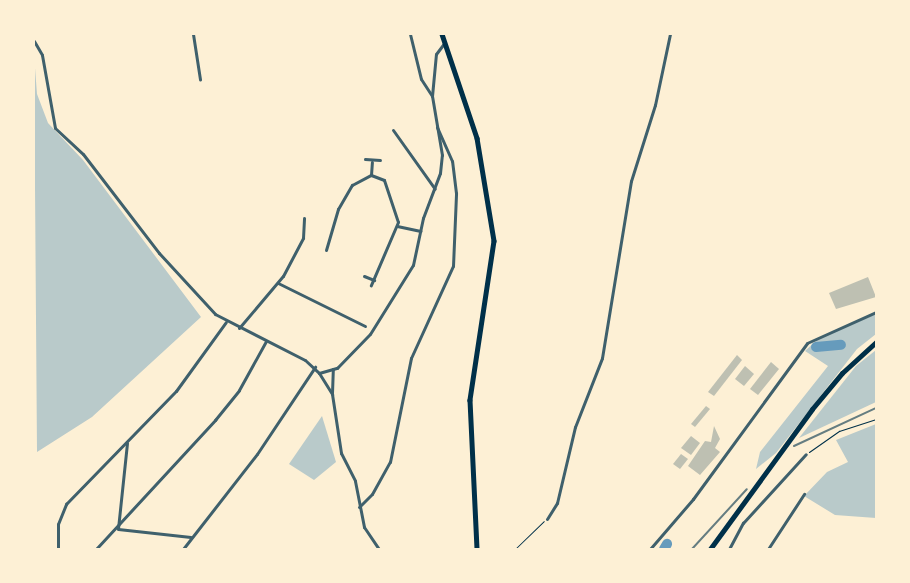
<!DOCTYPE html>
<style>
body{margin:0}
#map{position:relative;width:910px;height:583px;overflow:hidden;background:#fdf0d5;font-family:"PT Sans",sans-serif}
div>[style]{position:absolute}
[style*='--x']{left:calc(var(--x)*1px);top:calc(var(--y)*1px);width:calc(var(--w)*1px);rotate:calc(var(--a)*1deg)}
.green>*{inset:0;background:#b9caca}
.river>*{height:10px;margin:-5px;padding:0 5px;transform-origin:5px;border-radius:5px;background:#669bbc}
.building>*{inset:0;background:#bec0b2}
.path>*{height:1px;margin:-0.5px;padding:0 0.5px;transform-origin:0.5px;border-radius:0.5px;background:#003049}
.minor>*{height:3px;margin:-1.5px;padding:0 1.5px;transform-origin:1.5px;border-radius:1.5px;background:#3f606c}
.secondary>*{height:4.5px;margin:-2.25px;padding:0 2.25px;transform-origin:2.25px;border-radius:2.25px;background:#003049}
.primary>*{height:5px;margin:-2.5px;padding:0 2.5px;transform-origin:2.5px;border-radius:2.5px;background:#003049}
.rail>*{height:2px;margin:-1px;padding:0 1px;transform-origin:1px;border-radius:1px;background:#657d81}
span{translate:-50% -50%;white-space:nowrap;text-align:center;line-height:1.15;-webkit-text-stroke:4px #fdf0d5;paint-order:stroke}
.frame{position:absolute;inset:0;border:35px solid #fdf0d5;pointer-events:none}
</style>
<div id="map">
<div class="green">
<div style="clip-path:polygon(34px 55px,37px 94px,48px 123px,83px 160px,201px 317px,92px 417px,37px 452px)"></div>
<div style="clip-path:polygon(876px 314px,876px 334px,857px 349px,776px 453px,756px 469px,760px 452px,828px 366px,805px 351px,818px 339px)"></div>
<div style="clip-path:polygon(876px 350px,876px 402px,799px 438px,856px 366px)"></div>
<div style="clip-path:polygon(322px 416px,336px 462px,314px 480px,289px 464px)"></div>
<div style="clip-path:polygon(876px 424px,876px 518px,835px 515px,804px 496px,827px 472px,848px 462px,836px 440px)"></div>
</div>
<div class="river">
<div style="--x:816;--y:347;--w:25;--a:-5"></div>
<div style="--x:664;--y:549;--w:6;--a:-59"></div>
</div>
<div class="building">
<div style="clip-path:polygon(868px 277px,876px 297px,836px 309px,829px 293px)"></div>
<div style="clip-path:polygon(737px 355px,742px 360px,714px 396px,708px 392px)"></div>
<div style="clip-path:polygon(771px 362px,779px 369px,758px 395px,750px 389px)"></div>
<div style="clip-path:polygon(745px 366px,754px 374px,744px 386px,735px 379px)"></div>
<div style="clip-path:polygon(706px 406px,710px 409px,695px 427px,691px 424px)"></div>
<div style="clip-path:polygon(714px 426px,720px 439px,715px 448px,720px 452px,700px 475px,688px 466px,705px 441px,711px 442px)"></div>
<div style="clip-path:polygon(691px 436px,700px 443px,691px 455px,681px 448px)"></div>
<div style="clip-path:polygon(681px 454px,688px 459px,680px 469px,673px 464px)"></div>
</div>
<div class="path">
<div style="--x:809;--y:452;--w:37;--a:-35"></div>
<div style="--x:839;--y:431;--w:39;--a:-18"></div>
<div style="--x:515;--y:549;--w:40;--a:-44"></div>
<div style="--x:876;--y:549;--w:1;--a:-90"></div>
</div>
<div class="minor">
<div style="--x:193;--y:34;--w:46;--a:81.2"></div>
<div style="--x:410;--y:34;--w:46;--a:76.3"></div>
<div style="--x:421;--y:79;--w:20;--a:57"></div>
<div style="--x:34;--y:41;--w:16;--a:60"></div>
<div style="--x:42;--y:55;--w:74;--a:79.9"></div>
<div style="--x:55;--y:128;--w:38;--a:43"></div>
<div style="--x:83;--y:154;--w:125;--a:52.5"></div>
<div style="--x:159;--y:253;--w:83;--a:47.4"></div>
<div style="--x:215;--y:314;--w:101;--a:27.1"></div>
<div style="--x:305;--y:360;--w:19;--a:43"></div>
<div style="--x:319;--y:373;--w:25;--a:58"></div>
<div style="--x:332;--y:394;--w:60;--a:81.3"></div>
<div style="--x:341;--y:453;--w:31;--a:63"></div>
<div style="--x:355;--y:481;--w:47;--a:78.9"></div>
<div style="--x:364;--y:527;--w:27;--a:56"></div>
<div style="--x:393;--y:130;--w:72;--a:54.6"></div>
<div style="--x:365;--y:159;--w:15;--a:4"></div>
<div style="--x:371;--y:175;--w:13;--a:-86"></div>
<div style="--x:397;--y:226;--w:24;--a:12"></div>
<div style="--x:326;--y:250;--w:43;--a:-73.7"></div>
<div style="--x:338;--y:209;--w:28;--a:-60"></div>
<div style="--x:352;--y:185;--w:21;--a:-28"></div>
<div style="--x:371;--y:175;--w:14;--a:21"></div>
<div style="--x:384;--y:180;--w:44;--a:71.6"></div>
<div style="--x:398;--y:222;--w:69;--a:113.2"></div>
<div style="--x:364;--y:276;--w:11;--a:22"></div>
<div style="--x:278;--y:283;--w:97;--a:26.3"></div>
<div style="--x:239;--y:328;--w:68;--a:-49.8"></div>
<div style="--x:283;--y:276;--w:43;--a:-62.2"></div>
<div style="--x:303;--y:238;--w:20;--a:-87"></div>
<div style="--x:319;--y:373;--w:19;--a:-16"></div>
<div style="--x:337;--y:368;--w:47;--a:-45.9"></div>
<div style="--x:370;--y:334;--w:81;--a:-58.1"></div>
<div style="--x:413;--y:265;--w:48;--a:-78"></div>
<div style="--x:423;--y:218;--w:48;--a:-69.3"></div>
<div style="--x:440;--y:173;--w:18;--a:-84"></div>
<div style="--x:442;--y:155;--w:60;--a:-99.6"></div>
<div style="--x:432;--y:96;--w:42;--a:-84.6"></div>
<div style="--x:436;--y:54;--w:15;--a:-53"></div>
<div style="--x:332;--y:393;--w:24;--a:-88"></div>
<div style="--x:127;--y:443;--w:86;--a:96"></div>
<div style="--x:118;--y:529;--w:73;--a:6.3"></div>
<div style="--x:359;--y:507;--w:18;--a:-45"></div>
<div style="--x:372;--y:494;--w:37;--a:-61"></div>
<div style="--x:390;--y:462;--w:106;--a:-78.6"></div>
<div style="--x:411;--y:358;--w:101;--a:-65.5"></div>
<div style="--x:453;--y:266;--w:73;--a:-87.6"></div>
<div style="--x:456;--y:193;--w:32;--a:-97"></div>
<div style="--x:452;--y:161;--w:37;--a:-114"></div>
<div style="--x:547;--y:519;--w:19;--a:-58"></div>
<div style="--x:557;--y:503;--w:78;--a:-76.7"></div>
<div style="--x:575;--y:427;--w:74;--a:-68.6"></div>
<div style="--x:602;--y:358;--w:179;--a:-80.7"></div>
<div style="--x:631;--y:181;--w:80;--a:-72.5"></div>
<div style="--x:655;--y:105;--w:73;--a:-78.1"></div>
<div style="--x:58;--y:549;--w:25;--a:-90"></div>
<div style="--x:58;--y:524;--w:22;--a:-68"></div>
<div style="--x:66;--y:504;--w:158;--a:-45.8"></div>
<div style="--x:176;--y:391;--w:85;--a:-54.1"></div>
<div style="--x:96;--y:549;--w:176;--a:-47.3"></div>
<div style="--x:215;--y:420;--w:38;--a:-51"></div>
<div style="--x:239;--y:390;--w:56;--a:-61.1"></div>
<div style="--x:183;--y:549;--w:120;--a:-52.1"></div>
<div style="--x:257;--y:454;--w:105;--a:-56.3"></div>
<div style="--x:650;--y:549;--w:66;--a:-49.3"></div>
<div style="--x:693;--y:499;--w:193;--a:-53.8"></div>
<div style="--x:807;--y:343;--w:76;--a:-24.2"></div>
<div style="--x:729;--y:549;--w:30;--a:-62"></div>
<div style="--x:743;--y:523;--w:93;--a:-47.6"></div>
<div style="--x:768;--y:549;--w:66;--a:-56.8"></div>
</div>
<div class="secondary">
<div style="--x:442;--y:34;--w:110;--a:71.4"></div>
<div style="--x:477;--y:138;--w:104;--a:80.6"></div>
<div style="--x:494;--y:241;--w:161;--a:98.6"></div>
<div style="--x:470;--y:400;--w:149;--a:87.3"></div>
</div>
<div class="primary">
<div style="--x:710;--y:549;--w:173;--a:-53.9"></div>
<div style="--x:812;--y:409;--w:47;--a:-50.2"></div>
<div style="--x:842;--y:373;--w:46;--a:-42.4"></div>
</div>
<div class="rail">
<div style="--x:794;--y:446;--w:90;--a:-24.9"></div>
<div style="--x:692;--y:549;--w:81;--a:-47.5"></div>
</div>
<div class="frame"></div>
</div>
